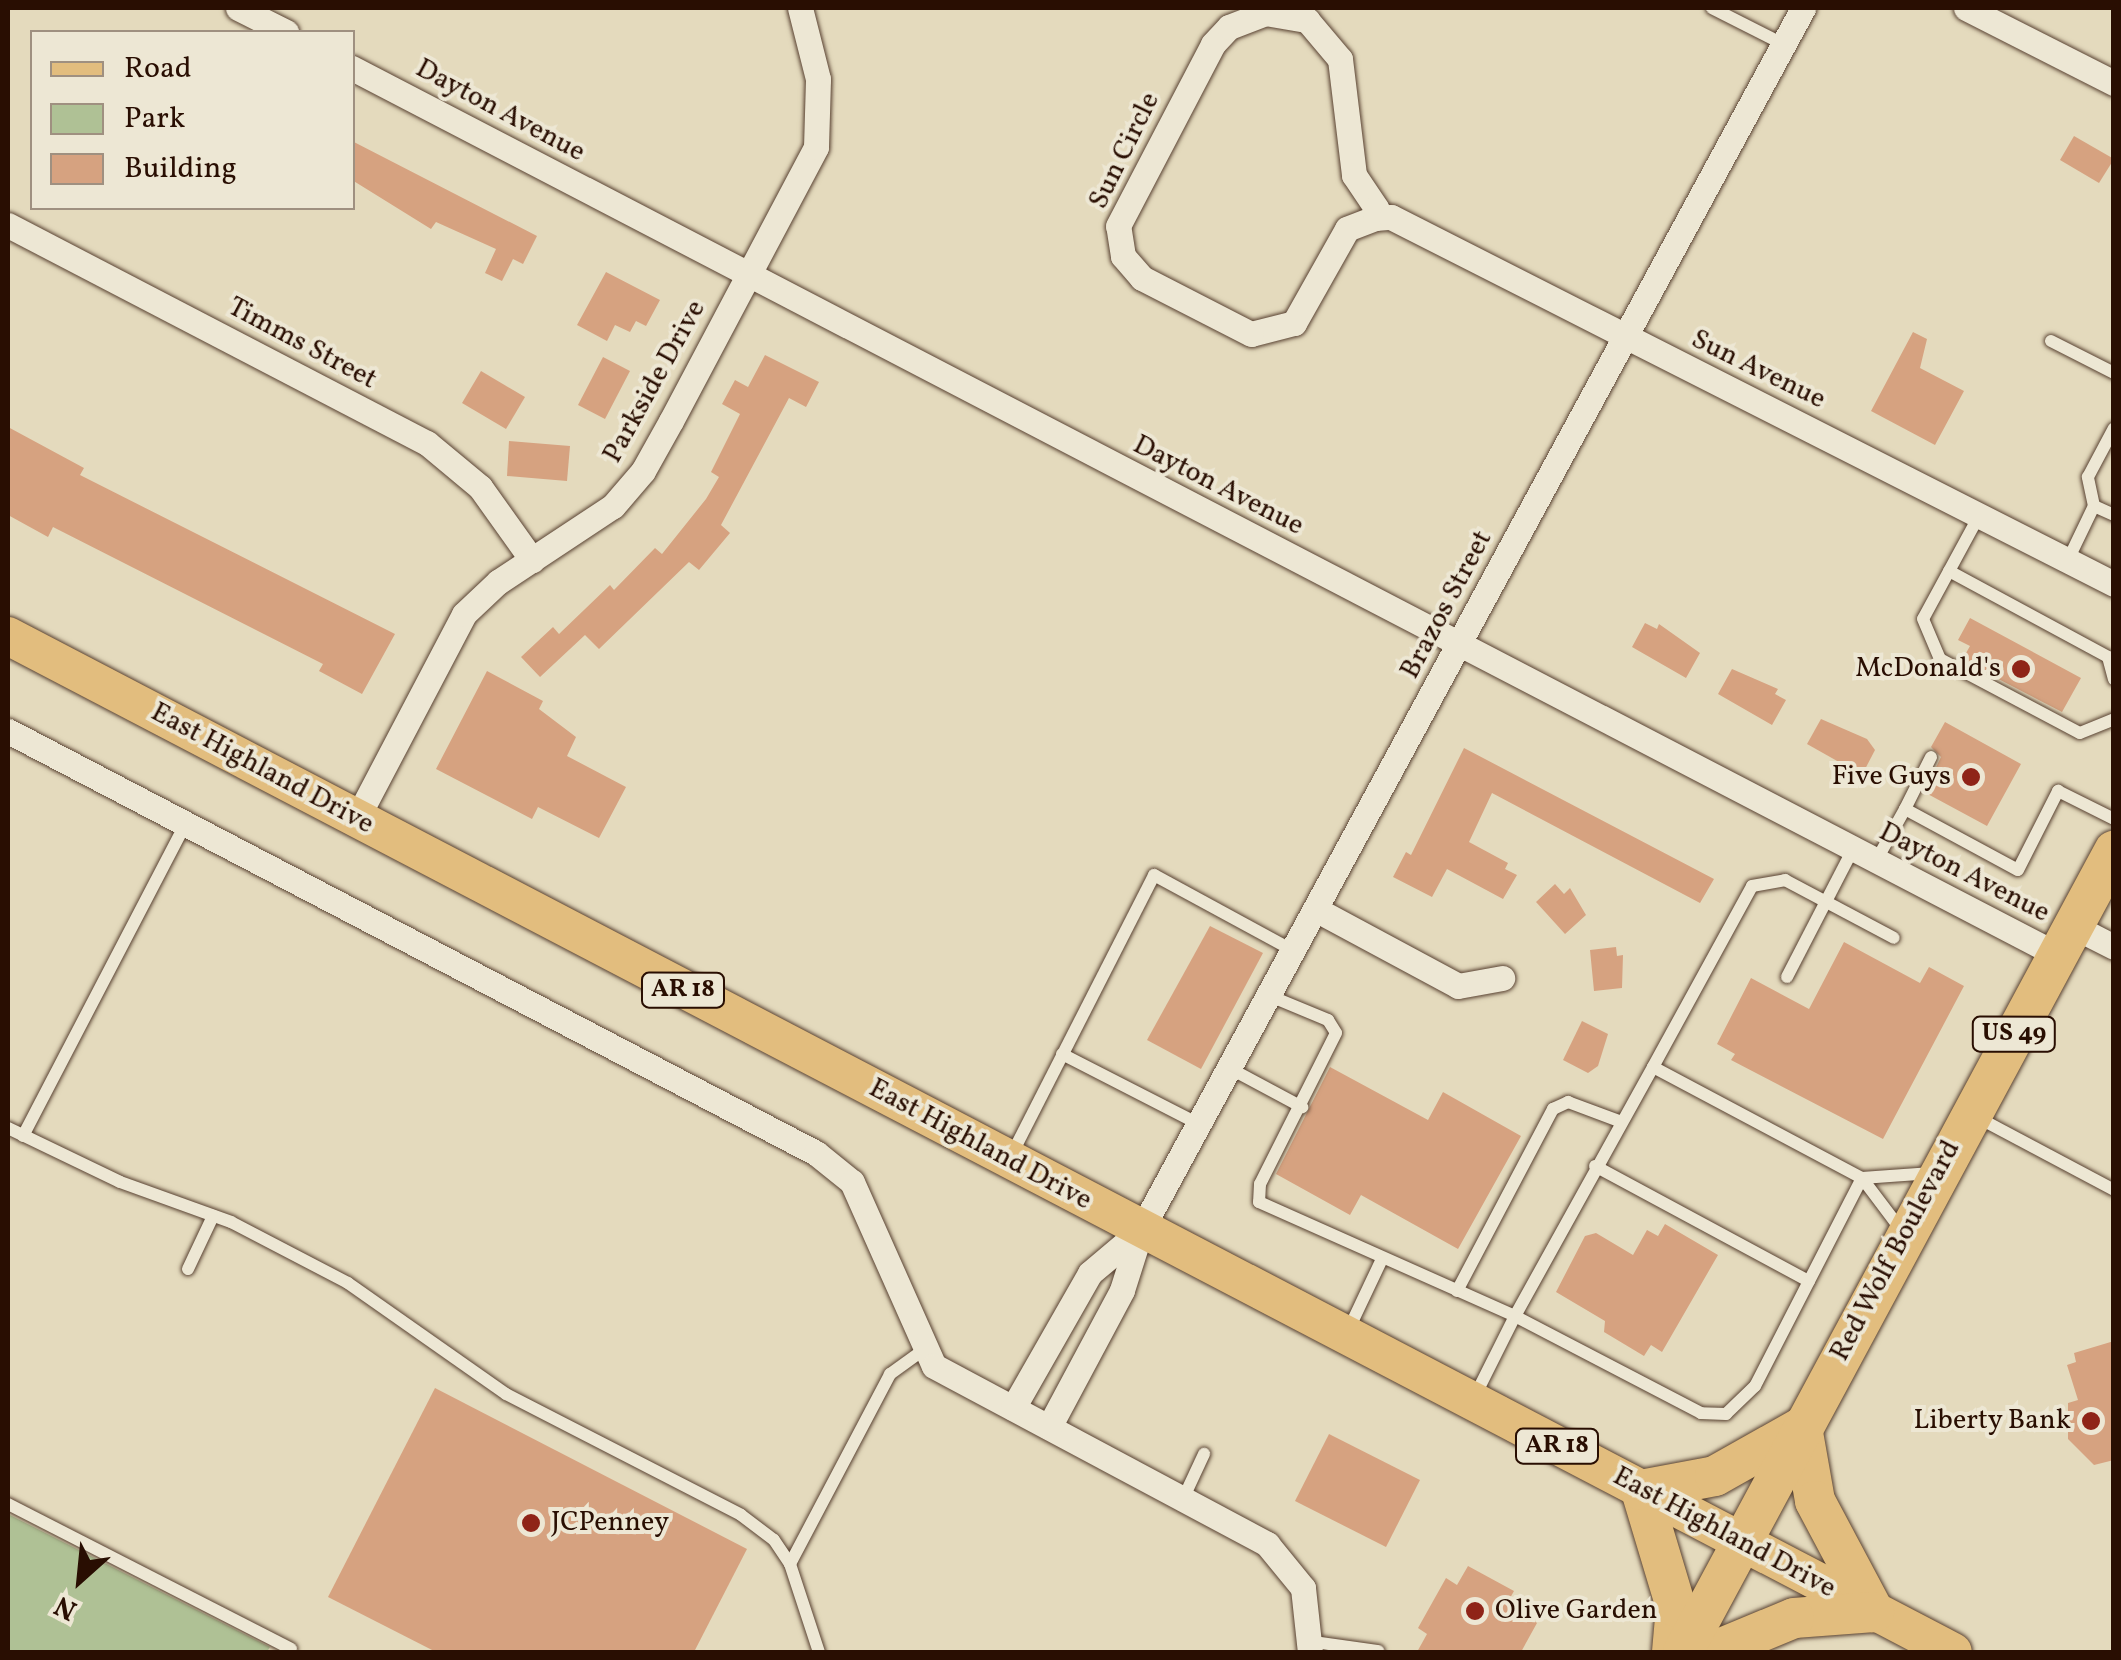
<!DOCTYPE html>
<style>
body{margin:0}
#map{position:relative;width:2121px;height:1660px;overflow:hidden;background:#e4dabd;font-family:Vollkorn,serif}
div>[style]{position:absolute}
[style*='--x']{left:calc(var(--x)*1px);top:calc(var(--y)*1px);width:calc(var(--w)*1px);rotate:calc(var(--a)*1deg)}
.green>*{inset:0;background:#afc195}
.building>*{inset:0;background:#d6a280}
.roads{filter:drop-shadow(0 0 2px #584131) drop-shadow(0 0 2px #584131)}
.service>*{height:12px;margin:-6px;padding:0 6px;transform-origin:6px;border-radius:6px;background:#ede7d4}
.minor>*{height:25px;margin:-12.5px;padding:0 12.5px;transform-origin:12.5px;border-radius:12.5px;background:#ede7d4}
.primary>*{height:38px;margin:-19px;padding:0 19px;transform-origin:19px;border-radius:19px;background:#e2bd7e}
.trunk>*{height:40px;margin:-20px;padding:0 20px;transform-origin:20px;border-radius:20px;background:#e2bd7e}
.dots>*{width:28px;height:28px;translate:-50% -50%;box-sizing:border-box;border:5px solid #ede7d4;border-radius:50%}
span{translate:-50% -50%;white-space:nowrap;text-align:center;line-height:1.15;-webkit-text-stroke:8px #ede7d4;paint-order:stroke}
.shield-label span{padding:2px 8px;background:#ede7d4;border:2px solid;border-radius:8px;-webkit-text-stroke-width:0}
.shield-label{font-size:25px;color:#290e02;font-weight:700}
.street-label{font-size:28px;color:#290e02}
.poi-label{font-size:28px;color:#290e02}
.right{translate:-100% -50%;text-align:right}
.left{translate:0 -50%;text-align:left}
.frame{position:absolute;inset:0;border:10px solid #290e02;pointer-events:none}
.legend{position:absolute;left:30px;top:30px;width:325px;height:180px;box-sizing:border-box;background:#ede7d4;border:2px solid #9f9080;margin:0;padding:12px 18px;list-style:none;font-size:30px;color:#290e02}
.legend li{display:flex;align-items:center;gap:20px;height:50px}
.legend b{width:50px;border:2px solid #9f9080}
.north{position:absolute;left:30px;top:1530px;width:100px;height:100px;-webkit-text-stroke:8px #ede7d4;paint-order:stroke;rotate:207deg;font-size:28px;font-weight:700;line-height:40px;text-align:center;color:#290e02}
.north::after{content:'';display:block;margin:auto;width:35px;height:45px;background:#290e02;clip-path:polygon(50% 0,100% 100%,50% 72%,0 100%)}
</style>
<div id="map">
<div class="green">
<div style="clip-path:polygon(8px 1514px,270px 1647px,267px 1652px,8px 1652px)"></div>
</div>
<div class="building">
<div style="clip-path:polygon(2074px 136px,2114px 159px,2099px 183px,2060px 160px)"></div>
<div style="clip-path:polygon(352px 141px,537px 236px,523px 264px,513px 259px,502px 281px,485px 273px,496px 249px,436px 222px,431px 229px,352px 180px)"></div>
<div style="clip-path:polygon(606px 272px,660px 300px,646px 326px,636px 321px,630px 332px,615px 325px,607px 341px,577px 325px)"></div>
<div style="clip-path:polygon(1913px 332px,1927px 339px,1920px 368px,1964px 391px,1935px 445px,1871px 411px)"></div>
<div style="clip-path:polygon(765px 355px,819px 382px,806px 407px,789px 398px,721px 525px,730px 533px,699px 570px,689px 562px,599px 649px,585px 635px,540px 677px,521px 657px,553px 627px,559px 634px,610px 585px,614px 590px,655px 548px,662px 554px,706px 499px,719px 477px,711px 472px,740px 414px,722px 404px,735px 380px,748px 387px)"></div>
<div style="clip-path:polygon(603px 357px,630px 371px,605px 419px,578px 405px)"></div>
<div style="clip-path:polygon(481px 371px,525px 397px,506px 429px,462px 403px)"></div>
<div style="clip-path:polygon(8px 427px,84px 468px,80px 475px,395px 634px,362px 694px,319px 671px,323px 664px,53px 527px,48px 537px,8px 515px)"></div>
<div style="clip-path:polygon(509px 441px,570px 446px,567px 481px,507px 476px)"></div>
<div style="clip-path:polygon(1970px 618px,2081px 678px,2062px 712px,1962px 660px,1970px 646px,1958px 640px)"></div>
<div style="clip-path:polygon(1645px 623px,1657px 629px,1659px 624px,1700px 653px,1686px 678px,1632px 647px)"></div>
<div style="clip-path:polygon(1732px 669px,1778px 689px,1775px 694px,1786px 700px,1772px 725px,1718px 694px)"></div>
<div style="clip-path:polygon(487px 671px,543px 701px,539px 709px,576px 737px,567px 756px,626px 787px,599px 838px,538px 807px,532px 819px,436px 769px)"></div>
<div style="clip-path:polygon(1821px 719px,1867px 739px,1875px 750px,1862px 775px,1807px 744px)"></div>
<div style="clip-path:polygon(1945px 722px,2021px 764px,1987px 826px,1924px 792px,1941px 757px,1931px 747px)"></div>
<div style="clip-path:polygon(1464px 748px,1714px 879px,1700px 903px,1492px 793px,1469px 842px,1508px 863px,1505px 869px,1517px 875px,1503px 899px,1447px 869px,1432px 897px,1393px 877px,1406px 852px,1411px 855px)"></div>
<div style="clip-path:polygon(1555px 884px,1564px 894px,1570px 888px,1586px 915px,1565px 934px,1536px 902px)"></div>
<div style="clip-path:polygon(1210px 926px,1263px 953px,1201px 1069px,1147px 1040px)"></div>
<div style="clip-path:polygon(1844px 942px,1920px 983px,1929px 967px,1964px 986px,1883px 1139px,1731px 1060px,1735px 1054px,1717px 1044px,1751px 978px,1809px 1009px)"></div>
<div style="clip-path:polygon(1616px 947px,1617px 956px,1623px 955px,1622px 988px,1594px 991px,1590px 950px)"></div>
<div style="clip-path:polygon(1582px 1021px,1608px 1034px,1598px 1066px,1588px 1073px,1563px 1060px)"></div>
<div style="clip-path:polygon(1330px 1067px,1428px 1120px,1443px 1092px,1521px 1136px,1458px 1249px,1361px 1195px,1350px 1215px,1276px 1174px)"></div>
<div style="clip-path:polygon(1665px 1224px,1718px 1255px,1662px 1352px,1651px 1345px,1644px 1356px,1604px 1332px,1605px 1321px,1556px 1292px,1585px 1236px,1596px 1233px,1633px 1255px,1647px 1230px,1658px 1236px)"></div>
<div style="clip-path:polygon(2114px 1341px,2114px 1460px,2094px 1465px,2068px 1439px,2068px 1403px,2078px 1400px,2067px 1365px,2076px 1362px,2074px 1353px)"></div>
<div style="clip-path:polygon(435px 1388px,747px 1549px,694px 1652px,436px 1652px,328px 1597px)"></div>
<div style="clip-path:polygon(1329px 1434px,1420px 1480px,1386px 1547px,1295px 1501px)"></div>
<div style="clip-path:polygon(1468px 1566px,1514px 1591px,1509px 1600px,1537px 1623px,1521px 1652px,1417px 1652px,1427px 1634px,1418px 1628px,1446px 1578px,1457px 1585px)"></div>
</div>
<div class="roads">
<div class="service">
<div style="--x:1712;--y:8;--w:80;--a:26.9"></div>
<div style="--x:2051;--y:341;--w:71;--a:26.9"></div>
<div style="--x:2094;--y:506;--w:30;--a:-102"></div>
<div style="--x:2088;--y:477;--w:55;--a:-62"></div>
<div style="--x:1980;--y:514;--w:119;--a:118.5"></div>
<div style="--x:1923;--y:619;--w:43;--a:67"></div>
<div style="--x:1940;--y:659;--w:158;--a:27.9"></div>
<div style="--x:2080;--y:733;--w:37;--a:-22"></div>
<div style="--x:2068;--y:560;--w:60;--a:-64.3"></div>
<div style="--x:2094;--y:506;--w:22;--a:24"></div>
<div style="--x:1949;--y:571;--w:181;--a:28.4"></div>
<div style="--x:2108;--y:657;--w:23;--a:75"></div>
<div style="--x:1905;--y:809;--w:58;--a:-63.4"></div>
<div style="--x:1876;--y:861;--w:60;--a:-60.9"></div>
<div style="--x:1905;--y:809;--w:128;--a:28.4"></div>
<div style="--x:2018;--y:870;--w:89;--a:-63.1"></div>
<div style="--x:2058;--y:791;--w:63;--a:26.6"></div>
<div style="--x:1787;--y:977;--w:144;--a:-62.7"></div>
<div style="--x:1270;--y:996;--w:63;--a:22.5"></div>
<div style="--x:1328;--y:1020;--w:15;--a:58"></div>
<div style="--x:1336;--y:1033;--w:169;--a:116.7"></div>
<div style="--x:1260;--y:1184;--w:18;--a:93"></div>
<div style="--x:1259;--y:1202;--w:280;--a:24"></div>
<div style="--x:1515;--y:1316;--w:92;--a:116.6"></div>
<div style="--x:1062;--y:1054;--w:156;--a:27.1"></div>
<div style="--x:1653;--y:1067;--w:206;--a:-61.3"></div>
<div style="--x:1752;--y:886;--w:34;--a:-10"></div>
<div style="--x:1785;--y:880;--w:123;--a:28"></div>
<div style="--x:1231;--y:1069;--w:81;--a:28.2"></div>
<div style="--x:1975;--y:1116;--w:157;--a:28"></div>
<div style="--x:8;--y:1128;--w:124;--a:25.7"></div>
<div style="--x:120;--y:1182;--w:118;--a:19.8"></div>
<div style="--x:231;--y:1222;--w:132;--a:27.5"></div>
<div style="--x:348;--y:1283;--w:193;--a:35.1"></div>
<div style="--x:506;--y:1394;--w:264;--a:27.2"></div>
<div style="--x:741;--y:1515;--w:41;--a:37.1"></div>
<div style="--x:774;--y:1540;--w:29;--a:56"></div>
<div style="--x:790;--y:1564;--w:93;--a:71.8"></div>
<div style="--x:23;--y:1136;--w:353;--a:-62.5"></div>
<div style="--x:1012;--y:1154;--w:313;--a:-63"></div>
<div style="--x:1154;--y:875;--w:159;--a:28.5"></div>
<div style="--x:1595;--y:1166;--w:243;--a:28.3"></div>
<div style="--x:1862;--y:1178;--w:234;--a:117.2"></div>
<div style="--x:1755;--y:1386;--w:40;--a:136"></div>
<div style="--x:1726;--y:1414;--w:25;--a:-178"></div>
<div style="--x:1701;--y:1413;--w:210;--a:-152.5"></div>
<div style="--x:1515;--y:1316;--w:285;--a:-61"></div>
<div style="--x:1653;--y:1067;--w:237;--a:28"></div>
<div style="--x:1862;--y:1178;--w:66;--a:53"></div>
<div style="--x:1862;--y:1178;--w:70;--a:-4.1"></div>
<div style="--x:188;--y:1269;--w:59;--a:-64.7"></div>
<div style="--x:1457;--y:1291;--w:206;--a:-62.2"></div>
<div style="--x:1553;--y:1109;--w:17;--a:-25"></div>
<div style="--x:1568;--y:1102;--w:54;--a:20.4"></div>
<div style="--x:1347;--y:1333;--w:82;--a:-64.7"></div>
<div style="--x:1183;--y:1499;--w:50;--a:-65"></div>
<div style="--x:8;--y:1504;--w:318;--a:27.1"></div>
<div style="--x:790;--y:1564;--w:215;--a:-62.2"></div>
<div style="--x:890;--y:1374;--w:44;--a:-35.8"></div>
<div style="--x:1314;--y:1642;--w:65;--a:8"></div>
</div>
<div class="minor">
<div style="--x:238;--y:8;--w:54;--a:26.6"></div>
<div style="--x:1966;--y:8;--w:166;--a:26.9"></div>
<div style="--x:1265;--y:13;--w:43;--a:9.5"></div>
<div style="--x:1307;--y:20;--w:51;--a:49.8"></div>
<div style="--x:1340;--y:59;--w:117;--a:83.1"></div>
<div style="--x:1354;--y:175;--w:40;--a:56"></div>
<div style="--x:1376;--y:208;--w:10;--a:96"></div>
<div style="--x:1375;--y:218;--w:30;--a:159"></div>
<div style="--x:1347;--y:229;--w:108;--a:119.4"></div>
<div style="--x:1294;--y:323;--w:44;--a:165.7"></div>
<div style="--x:1251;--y:334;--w:123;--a:-152.8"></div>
<div style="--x:1142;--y:278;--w:29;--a:-131"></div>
<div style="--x:1123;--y:256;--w:30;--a:-99"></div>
<div style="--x:1118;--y:226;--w:205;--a:-62.4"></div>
<div style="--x:1213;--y:44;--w:23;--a:-47"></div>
<div style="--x:1229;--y:27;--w:39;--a:-21"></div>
<div style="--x:352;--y:68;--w:1923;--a:27.47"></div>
<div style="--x:1375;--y:218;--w:16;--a:-4"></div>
<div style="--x:1391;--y:217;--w:811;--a:26.91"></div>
<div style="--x:8;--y:225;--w:472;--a:27.5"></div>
<div style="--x:427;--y:443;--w:69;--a:39.7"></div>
<div style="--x:480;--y:487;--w:90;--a:54.5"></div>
<div style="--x:8;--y:731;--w:912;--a:27.58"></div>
<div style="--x:816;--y:1153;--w:46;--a:38.9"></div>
<div style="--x:852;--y:1182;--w:201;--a:66"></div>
<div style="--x:934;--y:1366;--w:378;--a:28.1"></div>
<div style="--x:1267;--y:1544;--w:57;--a:50.7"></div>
<div style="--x:1303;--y:1588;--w:64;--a:83.8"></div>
<div style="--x:357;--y:818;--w:230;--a:-62.3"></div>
<div style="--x:464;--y:614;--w:47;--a:-43.3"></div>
<div style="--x:498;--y:582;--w:138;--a:-33.5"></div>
<div style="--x:613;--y:506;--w:46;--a:-49.4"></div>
<div style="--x:643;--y:471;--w:57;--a:-60.8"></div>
<div style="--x:671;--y:421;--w:310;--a:-62.1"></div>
<div style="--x:816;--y:147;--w:68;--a:-88.3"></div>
<div style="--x:818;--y:79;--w:73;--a:-104.2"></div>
<div style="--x:1317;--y:910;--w:160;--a:28.3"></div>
<div style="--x:1458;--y:986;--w:45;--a:-10.3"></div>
<div style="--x:2073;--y:926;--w:46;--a:27.1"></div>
<div style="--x:1013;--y:1408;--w:155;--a:-60.3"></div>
<div style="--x:1090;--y:1273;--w:67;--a:-40.1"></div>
<div style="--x:1049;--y:1427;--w:155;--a:-61.9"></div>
<div style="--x:1122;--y:1290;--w:63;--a:-72.4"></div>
<div style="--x:1141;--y:1230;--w:1390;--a:-61.55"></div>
</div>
<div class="primary">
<div style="--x:8;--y:636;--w:2194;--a:27.58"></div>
</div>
<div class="trunk">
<div style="--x:1672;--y:1652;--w:45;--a:-84.9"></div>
<div style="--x:1676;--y:1607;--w:122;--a:-106.7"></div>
<div style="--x:1641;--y:1490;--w:75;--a:-10.7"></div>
<div style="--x:1715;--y:1476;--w:100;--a:-29.4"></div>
<div style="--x:1802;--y:1427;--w:75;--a:80"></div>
<div style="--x:1815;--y:1501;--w:126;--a:62"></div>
<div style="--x:1874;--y:1612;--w:80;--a:175.7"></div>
<div style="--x:1794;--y:1618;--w:89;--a:157.5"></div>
<div style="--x:1683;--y:1652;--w:910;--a:-61.72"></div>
</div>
</div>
<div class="dots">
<div style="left:2021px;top:669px;background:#8f2418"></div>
<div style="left:1971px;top:777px;background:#8f2418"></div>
<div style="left:2091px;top:1421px;background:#8f2418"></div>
<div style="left:531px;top:1523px;background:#8f2418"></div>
<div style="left:1475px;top:1611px;background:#8f2418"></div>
</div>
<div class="shield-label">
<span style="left:683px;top:990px">AR 18</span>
<span style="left:2014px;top:1034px">US 49</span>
<span style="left:1557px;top:1446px">AR 18</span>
</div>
<div class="street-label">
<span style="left:500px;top:111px;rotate:28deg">Dayton Avenue</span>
<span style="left:1125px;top:151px;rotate:-64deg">Sun Circle</span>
<span style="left:302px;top:344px;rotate:28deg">Timms Street</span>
<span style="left:1758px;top:370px;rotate:26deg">Sun Avenue</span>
<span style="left:655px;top:382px;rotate:-61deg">Parkside Drive</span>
<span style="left:1218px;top:486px;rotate:27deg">Dayton Avenue</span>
<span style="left:1447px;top:605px;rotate:-62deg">Brazos Street</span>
<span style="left:262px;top:769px;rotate:28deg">East Highland Drive</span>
<span style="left:1964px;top:873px;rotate:27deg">Dayton Avenue</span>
<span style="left:980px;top:1145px;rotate:28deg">East Highland Drive</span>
<span style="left:1896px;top:1251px;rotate:-62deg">Red Wolf Boulevard</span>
<span style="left:1724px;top:1533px;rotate:28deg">East Highland Drive</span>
</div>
<div class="poi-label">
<span class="right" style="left:2001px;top:669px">McDonald's</span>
<span class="right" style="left:1951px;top:777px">Five Guys</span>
<span class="right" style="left:2071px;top:1421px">Liberty Bank</span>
<span class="left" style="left:551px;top:1523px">JCPenney</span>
<span class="left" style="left:1495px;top:1611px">Olive Garden</span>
</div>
<div class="frame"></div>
<ul class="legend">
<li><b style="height:12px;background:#e2bd7e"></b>Road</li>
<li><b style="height:28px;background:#afc195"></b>Park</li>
<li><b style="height:28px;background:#d6a280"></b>Building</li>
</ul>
<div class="north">N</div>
</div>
